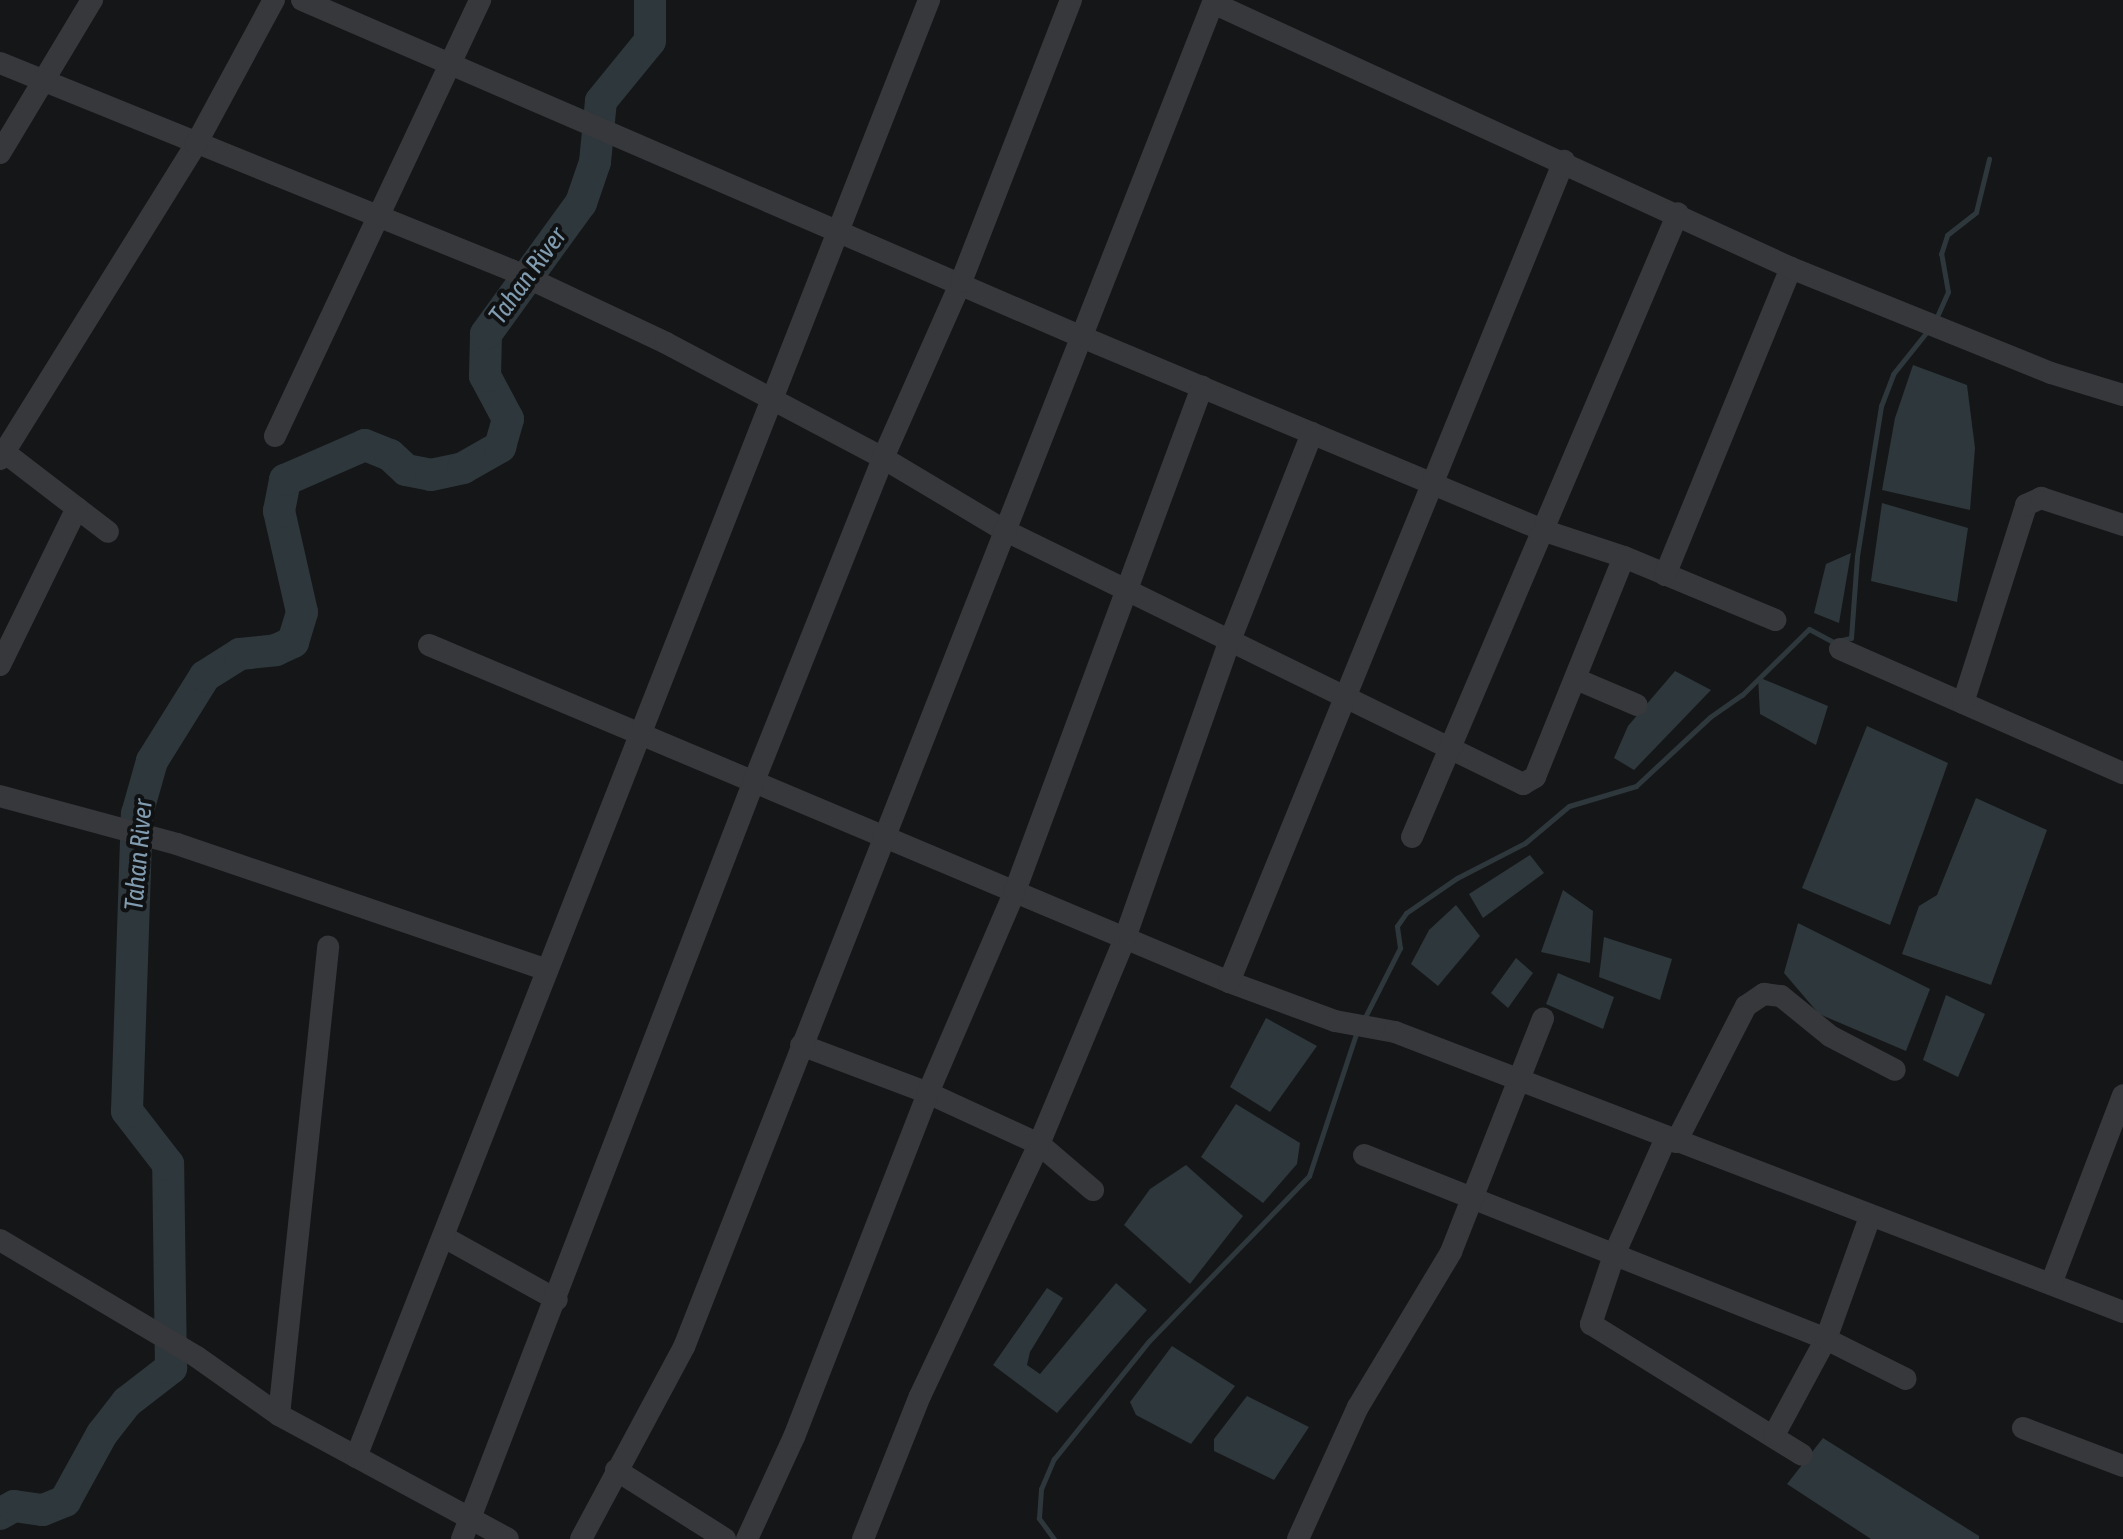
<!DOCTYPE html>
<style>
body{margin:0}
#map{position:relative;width:2123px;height:1539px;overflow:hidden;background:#151617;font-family:"Asap Condensed",sans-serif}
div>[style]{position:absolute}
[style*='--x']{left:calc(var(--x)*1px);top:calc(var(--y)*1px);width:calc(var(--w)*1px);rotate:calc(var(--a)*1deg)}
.water>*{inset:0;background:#2e373c}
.stream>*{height:5px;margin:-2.5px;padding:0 2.5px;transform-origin:2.5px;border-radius:2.5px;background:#2e373c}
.river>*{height:32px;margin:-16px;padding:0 16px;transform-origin:16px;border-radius:16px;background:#2e373c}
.minor>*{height:22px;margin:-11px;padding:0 11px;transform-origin:11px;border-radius:11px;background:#37383c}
span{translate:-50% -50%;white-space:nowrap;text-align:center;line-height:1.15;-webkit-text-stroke:8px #101112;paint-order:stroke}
.water-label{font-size:26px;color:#819cb0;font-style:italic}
</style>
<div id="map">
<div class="water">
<div style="clip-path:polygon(1913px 365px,1967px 385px,1975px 448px,1970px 510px,1882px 490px,1895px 418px)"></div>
<div style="clip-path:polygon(1882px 503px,1968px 528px,1957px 602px,1871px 581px)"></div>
<div style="clip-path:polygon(1851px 553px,1839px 623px,1814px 613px,1826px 564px)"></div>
<div style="clip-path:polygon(1675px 671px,1711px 690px,1634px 770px,1614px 758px,1628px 726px)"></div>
<div style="clip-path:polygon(1758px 677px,1828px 706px,1816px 745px,1760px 714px)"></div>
<div style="clip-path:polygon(1867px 726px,1948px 763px,1890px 925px,1802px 888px)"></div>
<div style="clip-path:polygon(1976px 798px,2047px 830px,1991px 985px,1902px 954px,1919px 906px,1937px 895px)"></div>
<div style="clip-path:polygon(1530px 855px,1544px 873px,1483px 918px,1469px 894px)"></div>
<div style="clip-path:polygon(1563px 890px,1593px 911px,1590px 963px,1541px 952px)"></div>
<div style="clip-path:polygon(1456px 905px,1480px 936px,1438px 986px,1411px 964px,1429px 930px)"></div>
<div style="clip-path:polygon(1798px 923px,1930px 989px,1906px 1051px,1819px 1014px,1784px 973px)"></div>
<div style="clip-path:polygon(1604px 937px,1672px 959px,1660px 1000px,1599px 977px)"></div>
<div style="clip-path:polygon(1516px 958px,1533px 973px,1508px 1008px,1491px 993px)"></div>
<div style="clip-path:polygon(1558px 973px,1614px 997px,1603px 1029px,1546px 1004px)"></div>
<div style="clip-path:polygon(1946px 995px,1985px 1014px,1958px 1077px,1923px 1060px)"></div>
<div style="clip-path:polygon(1266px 1018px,1317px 1046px,1270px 1112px,1230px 1087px)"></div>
<div style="clip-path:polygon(1236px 1104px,1300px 1143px,1297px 1164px,1263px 1203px,1201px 1157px)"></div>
<div style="clip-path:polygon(1186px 1165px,1243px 1216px,1190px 1284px,1124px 1225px,1150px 1189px)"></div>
<div style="clip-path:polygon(1116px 1283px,1147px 1310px,1057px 1413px,993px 1365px,1047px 1288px,1063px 1298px,1030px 1352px,1027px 1365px,1040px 1374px)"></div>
<div style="clip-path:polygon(1172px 1346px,1235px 1386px,1191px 1444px,1136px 1415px,1130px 1402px)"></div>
<div style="clip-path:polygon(1247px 1396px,1309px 1427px,1274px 1480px,1214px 1451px,1214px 1439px)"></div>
<div style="clip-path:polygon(1823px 1438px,1979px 1536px,1979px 1539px,1871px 1539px,1787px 1484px)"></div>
</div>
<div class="stream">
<div style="--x:1935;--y:321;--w:32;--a:-66"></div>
<div style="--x:1948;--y:292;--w:39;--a:-100"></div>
<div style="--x:1941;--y:254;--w:20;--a:-72"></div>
<div style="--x:1947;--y:235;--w:37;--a:-38"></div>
<div style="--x:1976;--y:212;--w:55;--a:-76.2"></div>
<div style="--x:1364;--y:1019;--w:80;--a:-63.1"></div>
<div style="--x:1400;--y:948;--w:22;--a:-98"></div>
<div style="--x:1397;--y:926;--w:16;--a:-55"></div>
<div style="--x:1406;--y:913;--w:62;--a:-34.5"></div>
<div style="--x:1457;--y:878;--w:76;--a:-27.2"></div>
<div style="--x:1525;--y:843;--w:57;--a:-40.1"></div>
<div style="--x:1569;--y:806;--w:70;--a:-16.6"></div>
<div style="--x:1636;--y:786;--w:101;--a:-43"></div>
<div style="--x:1710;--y:717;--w:39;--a:-35"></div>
<div style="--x:1742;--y:695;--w:94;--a:-44.6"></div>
<div style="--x:1809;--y:629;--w:27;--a:28"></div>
<div style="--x:1833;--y:642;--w:18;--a:-13"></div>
<div style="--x:1851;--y:638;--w:82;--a:-85.8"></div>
<div style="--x:1857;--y:556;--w:152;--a:-80.9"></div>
<div style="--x:1881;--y:406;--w:34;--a:-69"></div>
<div style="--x:1893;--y:374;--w:58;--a:-51.3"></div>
<div style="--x:1054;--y:1539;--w:26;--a:-126"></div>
<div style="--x:1039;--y:1518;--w:29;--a:-86"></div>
<div style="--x:1041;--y:1489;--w:33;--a:-67"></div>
<div style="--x:1054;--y:1459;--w:151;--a:-51.2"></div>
<div style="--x:1149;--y:1341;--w:230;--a:-45.9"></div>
<div style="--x:1309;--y:1176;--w:153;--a:-71.7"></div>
</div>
<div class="river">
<div style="--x:0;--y:1514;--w:16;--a:-30"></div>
<div style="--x:14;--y:1506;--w:29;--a:8"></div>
<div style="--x:43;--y:1510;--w:24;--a:-22"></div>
<div style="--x:65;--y:1501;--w:77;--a:-61.1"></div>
<div style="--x:102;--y:1434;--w:41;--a:-52"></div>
<div style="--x:127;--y:1402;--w:56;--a:-37.7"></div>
<div style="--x:171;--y:1368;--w:204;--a:-90.8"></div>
<div style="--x:168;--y:1164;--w:67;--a:-127.7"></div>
<div style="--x:127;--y:1111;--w:297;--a:-88.1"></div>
<div style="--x:137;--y:814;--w:55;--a:-74.2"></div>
<div style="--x:152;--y:761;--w:100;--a:-58.1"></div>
<div style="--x:205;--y:676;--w:41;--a:-32.2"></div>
<div style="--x:240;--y:654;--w:36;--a:-6"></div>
<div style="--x:276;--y:650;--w:19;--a:-25"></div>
<div style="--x:293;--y:642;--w:31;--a:-73"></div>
<div style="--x:302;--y:612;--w:104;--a:-102.8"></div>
<div style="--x:279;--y:511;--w:32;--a:-79"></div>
<div style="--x:285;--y:480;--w:87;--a:-23.6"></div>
<div style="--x:365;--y:445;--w:27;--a:22"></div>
<div style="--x:390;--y:455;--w:22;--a:43"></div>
<div style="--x:406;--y:470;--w:25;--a:11"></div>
<div style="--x:431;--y:475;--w:33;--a:-12"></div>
<div style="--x:463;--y:468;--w:43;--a:-29.6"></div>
<div style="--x:500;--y:447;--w:29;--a:-74"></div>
<div style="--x:508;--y:419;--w:49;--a:-118.1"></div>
<div style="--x:485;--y:376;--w:42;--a:-88.6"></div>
<div style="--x:486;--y:334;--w:162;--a:-54.1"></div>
<div style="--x:581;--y:203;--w:43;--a:-71.1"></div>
<div style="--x:595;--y:162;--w:61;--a:-84.4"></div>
<div style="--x:601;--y:101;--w:77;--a:-50.8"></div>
<div style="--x:650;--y:41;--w:41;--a:-90"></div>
</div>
<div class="minor">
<div style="--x:302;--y:0;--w:850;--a:23.37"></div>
<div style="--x:1082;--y:337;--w:502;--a:22.73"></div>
<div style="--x:1545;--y:531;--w:83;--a:18.2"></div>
<div style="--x:1624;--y:557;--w:164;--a:22.6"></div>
<div style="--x:0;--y:63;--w:551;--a:22.05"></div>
<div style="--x:511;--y:270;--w:171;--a:25.2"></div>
<div style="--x:666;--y:343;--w:246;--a:27.9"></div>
<div style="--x:883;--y:458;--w:141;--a:30.8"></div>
<div style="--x:1004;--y:530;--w:578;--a:26.08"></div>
<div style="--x:1523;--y:784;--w:14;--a:-30"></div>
<div style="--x:1535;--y:777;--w:237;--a:-68"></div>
<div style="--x:0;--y:153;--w:179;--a:-59"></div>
<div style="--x:275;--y:436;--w:482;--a:-64.8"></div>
<div style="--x:0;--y:449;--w:136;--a:37.5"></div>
<div style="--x:0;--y:459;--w:371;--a:-58.1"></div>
<div style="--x:196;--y:144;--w:164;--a:-61.6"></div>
<div style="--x:1665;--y:575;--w:332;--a:-67.7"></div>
<div style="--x:429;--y:645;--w:868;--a:22.84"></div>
<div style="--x:1229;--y:982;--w:113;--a:20.2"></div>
<div style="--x:1335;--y:1021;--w:61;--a:10.4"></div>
<div style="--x:1395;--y:1032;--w:780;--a:21.04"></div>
<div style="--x:1840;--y:649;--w:309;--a:23.7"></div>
<div style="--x:0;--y:665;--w:175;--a:-63.9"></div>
<div style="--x:1576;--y:679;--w:66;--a:23.1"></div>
<div style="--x:1963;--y:703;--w:208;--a:-72.3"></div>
<div style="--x:2026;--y:505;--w:17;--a:-25"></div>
<div style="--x:2041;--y:498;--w:86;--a:18.2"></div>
<div style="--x:0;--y:796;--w:183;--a:15.2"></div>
<div style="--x:177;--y:844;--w:391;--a:18.8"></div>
<div style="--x:1412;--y:837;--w:678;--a:-66.91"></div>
<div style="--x:1229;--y:982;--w:887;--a:-67.8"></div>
<div style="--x:801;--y:1045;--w:136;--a:20.7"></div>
<div style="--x:928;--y:1093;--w:122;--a:24.7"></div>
<div style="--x:1039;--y:1144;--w:71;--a:40.4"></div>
<div style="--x:1666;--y:1138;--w:128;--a:114"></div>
<div style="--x:1614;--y:1255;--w:73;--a:108.4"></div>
<div style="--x:1591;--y:1324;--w:248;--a:31.8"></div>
<div style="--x:1676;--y:1142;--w:153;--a:-62.8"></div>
<div style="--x:1746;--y:1006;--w:22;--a:-34"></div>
<div style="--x:1764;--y:994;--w:17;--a:7"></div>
<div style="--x:1781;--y:996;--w:63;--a:39.2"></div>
<div style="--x:1830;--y:1036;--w:73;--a:27.6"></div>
<div style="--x:1364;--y:1155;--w:497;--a:21.7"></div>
<div style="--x:1826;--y:1339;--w:89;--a:26.6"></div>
<div style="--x:444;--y:1237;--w:129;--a:29.1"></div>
<div style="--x:0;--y:1240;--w:229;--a:30.7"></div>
<div style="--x:197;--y:1357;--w:100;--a:35.3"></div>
<div style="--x:279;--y:1415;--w:260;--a:28.4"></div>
<div style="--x:2051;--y:1284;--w:202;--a:-69.1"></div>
<div style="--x:279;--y:1415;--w:471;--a:-84"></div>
<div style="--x:2023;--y:1428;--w:107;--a:20.8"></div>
<div style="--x:1774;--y:1435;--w:109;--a:-61.6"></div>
<div style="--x:1826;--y:1339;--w:130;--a:-70.2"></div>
<div style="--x:356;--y:1457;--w:1566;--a:-68.53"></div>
<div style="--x:616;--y:1470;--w:129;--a:32.3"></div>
<div style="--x:462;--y:1539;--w:812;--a:-68.93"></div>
<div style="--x:754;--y:781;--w:348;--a:-68.2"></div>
<div style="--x:883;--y:458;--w:193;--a:-66.1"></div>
<div style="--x:961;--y:282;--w:303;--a:-68.7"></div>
<div style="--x:581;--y:1539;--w:218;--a:-61.8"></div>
<div style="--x:684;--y:1347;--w:1444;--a:-68.52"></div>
<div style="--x:1213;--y:3;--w:636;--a:24.63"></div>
<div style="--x:1791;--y:268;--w:280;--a:22"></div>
<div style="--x:2051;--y:373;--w:75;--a:17"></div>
<div style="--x:747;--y:1539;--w:112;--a:-65.3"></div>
<div style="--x:794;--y:1437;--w:369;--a:-68.7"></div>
<div style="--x:928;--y:1093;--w:220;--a:-66.7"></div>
<div style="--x:1015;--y:891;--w:538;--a:-69.64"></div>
<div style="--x:863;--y:1539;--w:154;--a:-68.3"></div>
<div style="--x:920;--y:1396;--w:279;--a:-64.7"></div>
<div style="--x:1039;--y:1144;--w:223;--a:-67.3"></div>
<div style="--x:1125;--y:938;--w:313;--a:-70.6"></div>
<div style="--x:1229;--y:643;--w:226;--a:-68.4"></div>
<div style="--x:1298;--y:1539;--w:145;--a:-65.6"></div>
<div style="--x:1358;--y:1407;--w:181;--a:-59"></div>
<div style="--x:1451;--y:1252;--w:251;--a:-68.5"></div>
</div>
<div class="water-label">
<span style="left:528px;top:276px;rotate:-54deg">Tahan River</span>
<span style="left:139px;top:855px;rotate:-85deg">Tahan River</span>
</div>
</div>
